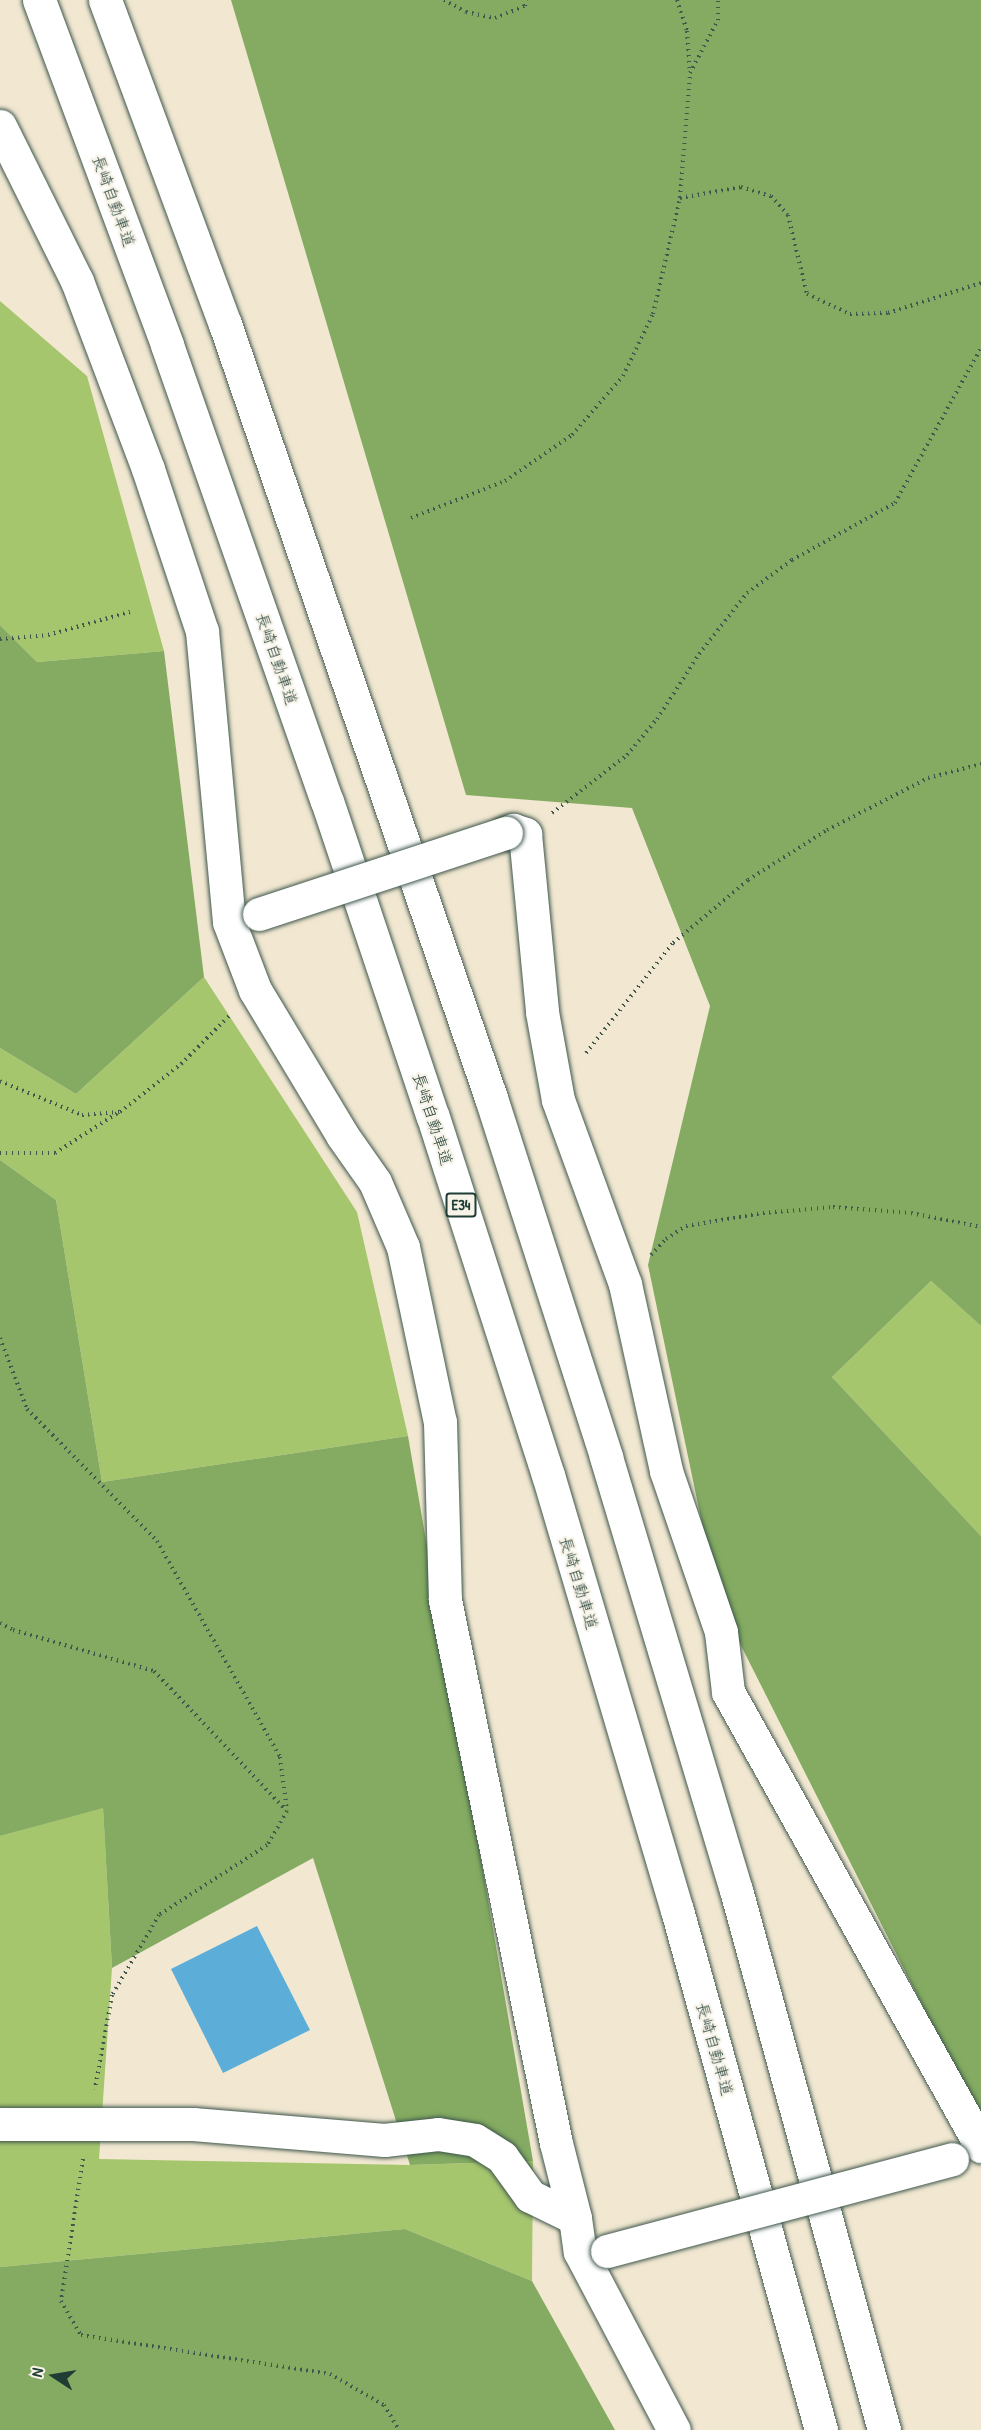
<!DOCTYPE html>
<meta charset="utf-8">
<style>
body{margin:0}
#map{position:relative;width:981px;height:2430px;overflow:hidden;background:#f2e8d2;font-family:"Patrick Hand","Klee One",sans-serif}
div>[style]{position:absolute}
[style*='--x']{left:calc(var(--x)*1px);top:calc(var(--y)*1px);width:calc(var(--w)*1px);rotate:calc(var(--a)*1deg)}
.green>*{inset:0;background:#a6c66e}
.forest>*{inset:0;background:#84ab61}
.water>*{inset:0;background:#5cadd7}
.path>*{height:4px;margin-top:-2px;transform-origin:0;background:repeating-linear-gradient(90deg,#3f574c 0 1.5px,transparent 0 6px)}
.roads{filter:drop-shadow(0 0 2px #3f574c) drop-shadow(0 0 2px #3f574c)}
.minor>*{height:33px;margin:-16.5px;padding:0 16.5px;transform-origin:16.5px;border-radius:16.5px;background:#fff}
.motorway>*{height:33px;margin:-16.5px;padding:0 16.5px;transform-origin:16.5px;border-radius:16.5px;background:#fff}
.bridges{filter:drop-shadow(0 0 2px #3f574c) drop-shadow(0 0 2px #3f574c)}
.minor-bridge>*{height:33px;margin:-16.5px;padding:0 16.5px;transform-origin:16.5px;border-radius:16.5px;background:#fff}
span{translate:-50% -50%;white-space:nowrap;text-align:center;line-height:1.15;-webkit-text-stroke:4.5px #f7f3e8;paint-order:stroke}
.shield-label span{padding:2px 4px;background:#f7f3e8;border:2px solid;border-radius:4px;-webkit-text-stroke-width:0}
.shield-label{font-size:15px;color:#1f3d34;font-weight:700}
.street-label{font-size:16px;color:#1f3d34}
.north{position:absolute;left:24px;top:2346px;width:60px;height:60px;-webkit-text-stroke:4px #f7f3e8;paint-order:stroke;rotate:282deg;font-size:16px;font-weight:700;line-height:24px;text-align:center;color:#1f3d34}
.north::after{content:'';display:block;margin:auto;width:21px;height:27px;background:#1f3d34;clip-path:polygon(50% 0,100% 100%,50% 72%,0 100%)}
</style>
<div id="map">
<div class="green">
<div style="clip-path:polygon(0 301px,87px 376px,164px 651px,37px 662px,0 625px)"></div>
<div style="clip-path:polygon(204px 977px,357px 1212px,408px 1436px,102px 1482px,56px 1200px,0 1160px,0 1048px,76px 1094px)"></div>
<div style="clip-path:polygon(931px 1281px,981px 1326px,981px 1536px,832px 1377px)"></div>
<div style="clip-path:polygon(103px 1807px,112px 1968px,99px 2159px,410px 2165px,533px 2161px,532px 2281px,405px 2229px,0 2267px,0 1836px)"></div>
</div>
<div class="forest">
<div style="clip-path:polygon(231px 0,981px 0,981px 1326px,931px 1281px,832px 1377px,981px 1536px,981px 2122px,718px 1600px,648px 1265px,710px 1006px,632px 808px,466px 795px)"></div>
<div style="clip-path:polygon(0 625px,37px 662px,164px 651px,204px 977px,76px 1094px,0 1048px)"></div>
<div style="clip-path:polygon(0 1160px,56px 1200px,102px 1482px,408px 1436px,533px 2161px,410px 2165px,313px 1858px,112px 1968px,103px 1808px,0 1836px)"></div>
<div style="clip-path:polygon(405px 2229px,532px 2281px,615px 2430px,0 2430px,0 2267px)"></div>
</div>
<div class="water">
<div style="clip-path:polygon(257px 1926px,310px 2030px,223px 2073px,171px 1969px)"></div>
</div>
<div class="path">
<div style="--x:444;--y:0;--w:25;--a:29"></div>
<div style="--x:466;--y:12;--w:30;--a:12"></div>
<div style="--x:495;--y:18;--w:32;--a:-22"></div>
<div style="--x:525;--y:6;--w:6;--a:-72"></div>
<div style="--x:677;--y:0;--w:33;--a:72"></div>
<div style="--x:687;--y:31;--w:42;--a:85.9"></div>
<div style="--x:680;--y:198;--w:62;--a:-10.2"></div>
<div style="--x:741;--y:187;--w:31;--a:17"></div>
<div style="--x:771;--y:196;--w:25;--a:48"></div>
<div style="--x:788;--y:215;--w:81;--a:76.5"></div>
<div style="--x:807;--y:294;--w:47;--a:24.9"></div>
<div style="--x:850;--y:314;--w:38;--a:-2"></div>
<div style="--x:888;--y:313;--w:98;--a:-17.9"></div>
<div style="--x:411;--y:518;--w:101;--a:-21.5"></div>
<div style="--x:505;--y:481;--w:81;--a:-34.5"></div>
<div style="--x:572;--y:435;--w:78;--a:-49.2"></div>
<div style="--x:623;--y:376;--w:69;--a:-64.2"></div>
<div style="--x:653;--y:314;--w:119;--a:-76.9"></div>
<div style="--x:680;--y:198;--w:125;--a:-85.4"></div>
<div style="--x:690;--y:73;--w:60;--a:-62.2"></div>
<div style="--x:718;--y:20;--w:20;--a:-90"></div>
<div style="--x:0;--y:639;--w:48;--a:-4.8"></div>
<div style="--x:48;--y:635;--w:85;--a:-15.7"></div>
<div style="--x:552;--y:813;--w:95;--a:-37.7"></div>
<div style="--x:627;--y:755;--w:47;--a:-50.2"></div>
<div style="--x:657;--y:719;--w:77;--a:-57.1"></div>
<div style="--x:699;--y:654;--w:78;--a:-51.8"></div>
<div style="--x:747;--y:593;--w:56;--a:-36.3"></div>
<div style="--x:792;--y:560;--w:118;--a:-29"></div>
<div style="--x:895;--y:503;--w:177;--a:-61"></div>
<div style="--x:586;--y:1053;--w:140;--a:-51.7"></div>
<div style="--x:673;--y:943;--w:98;--a:-40"></div>
<div style="--x:748;--y:880;--w:93;--a:-32.3"></div>
<div style="--x:827;--y:830;--w:114;--a:-27.2"></div>
<div style="--x:928;--y:778;--w:55;--a:-14.8"></div>
<div style="--x:0;--y:1081;--w:89;--a:22.5"></div>
<div style="--x:82;--y:1115;--w:38;--a:-5"></div>
<div style="--x:120;--y:1112;--w:78;--a:-38.2"></div>
<div style="--x:181;--y:1064;--w:71;--a:-45"></div>
<div style="--x:0;--y:1153;--w:55;--a:0"></div>
<div style="--x:55;--y:1153;--w:76;--a:-32.6"></div>
<div style="--x:651;--y:1255;--w:22;--a:-47"></div>
<div style="--x:666;--y:1239;--w:24;--a:-33"></div>
<div style="--x:686;--y:1226;--w:78;--a:-9.6"></div>
<div style="--x:763;--y:1213;--w:70;--a:-4.9"></div>
<div style="--x:833;--y:1207;--w:78;--a:4.4"></div>
<div style="--x:911;--y:1213;--w:71;--a:11.3"></div>
<div style="--x:0;--y:1338;--w:76;--a:69.2"></div>
<div style="--x:27;--y:1409;--w:185;--a:45.4"></div>
<div style="--x:157;--y:1541;--w:249;--a:60.3"></div>
<div style="--x:280;--y:1757;--w:54;--a:82.6"></div>
<div style="--x:287;--y:1811;--w:39;--a:120"></div>
<div style="--x:267;--y:1845;--w:129;--a:147.1"></div>
<div style="--x:159;--y:1915;--w:93;--a:120.4"></div>
<div style="--x:112;--y:1995;--w:96;--a:100.3"></div>
<div style="--x:0;--y:1623;--w:15;--a:28"></div>
<div style="--x:13;--y:1630;--w:147;--a:16.2"></div>
<div style="--x:154;--y:1671;--w:192;--a:46.5"></div>
<div style="--x:83;--y:2159;--w:144;--a:98.8"></div>
<div style="--x:61;--y:2301;--w:39;--a:60"></div>
<div style="--x:81;--y:2335;--w:252;--a:8.9"></div>
<div style="--x:330;--y:2374;--w:62;--a:29.9"></div>
<div style="--x:384;--y:2405;--w:29;--a:59"></div>
</div>
<div class="roads">
<div class="minor">
<div style="--x:0;--y:126;--w:173;--a:63.6"></div>
<div style="--x:77;--y:281;--w:201;--a:69.3"></div>
<div style="--x:148;--y:469;--w:171;--a:71.6"></div>
<div style="--x:202;--y:631;--w:292;--a:84.7"></div>
<div style="--x:229;--y:922;--w:73;--a:69.1"></div>
<div style="--x:255;--y:990;--w:169;--a:59"></div>
<div style="--x:342;--y:1135;--w:57;--a:54.9"></div>
<div style="--x:375;--y:1182;--w:71;--a:66.7"></div>
<div style="--x:403;--y:1247;--w:179;--a:78.1"></div>
<div style="--x:440;--y:1422;--w:178;--a:88.4"></div>
<div style="--x:445;--y:1600;--w:554;--a:78.45"></div>
<div style="--x:556;--y:2143;--w:77;--a:75.8"></div>
<div style="--x:575;--y:2218;--w:34;--a:82"></div>
<div style="--x:580;--y:2252;--w:201;--a:62.2"></div>
<div style="--x:506;--y:833;--w:8;--a:-23"></div>
<div style="--x:513;--y:830;--w:13;--a:18"></div>
<div style="--x:525;--y:834;--w:179;--a:84.5"></div>
<div style="--x:542;--y:1012;--w:89;--a:79.7"></div>
<div style="--x:558;--y:1100;--w:196;--a:70"></div>
<div style="--x:625;--y:1284;--w:191;--a:77.6"></div>
<div style="--x:666;--y:1471;--w:170;--a:71.1"></div>
<div style="--x:721;--y:1632;--w:60;--a:83.3"></div>
<div style="--x:728;--y:1692;--w:520;--a:60.87"></div>
<div style="--x:0;--y:2124;--w:193;--a:0"></div>
<div style="--x:193;--y:2124;--w:192;--a:4.8"></div>
<div style="--x:384;--y:2140;--w:54;--a:-6.3"></div>
<div style="--x:438;--y:2134;--w:37;--a:9"></div>
<div style="--x:475;--y:2140;--w:32;--a:32"></div>
<div style="--x:502;--y:2157;--w:48;--a:54.3"></div>
<div style="--x:530;--y:2196;--w:50;--a:26.1"></div>
</div>
<div class="motorway">
<div style="--x:39;--y:0;--w:368;--a:69.6"></div>
<div style="--x:167;--y:345;--w:483;--a:70.7"></div>
<div style="--x:327;--y:801;--w:333;--a:71.5"></div>
<div style="--x:433;--y:1117;--w:376;--a:72.2"></div>
<div style="--x:548;--y:1475;--w:454;--a:73.5"></div>
<div style="--x:677;--y:1910;--w:540;--a:74.52"></div>
<div style="--x:105;--y:0;--w:346;--a:69.7"></div>
<div style="--x:225;--y:324;--w:818;--a:71.03"></div>
<div style="--x:491;--y:1098;--w:377;--a:72.2"></div>
<div style="--x:606;--y:1457;--w:452;--a:73.3"></div>
<div style="--x:736;--y:1890;--w:560;--a:74.67"></div>
</div>
</div>
<div class="bridges">
<div class="minor-bridge">
<div style="--x:259;--y:914;--w:260;--a:-18.2"></div>
<div style="--x:607;--y:2251;--w:357;--a:-14.9"></div>
</div>
</div>
<div class="shield-label">
<span style="left:461px;top:1205px">E34</span>
</div>
<div class="street-label">
<span style="left:114px;top:201px;rotate:70deg">長崎自動車道</span>
<span style="left:277px;top:659px;rotate:71deg">長崎自動車道</span>
<span style="left:433px;top:1119px;rotate:72deg">長崎自動車道</span>
<span style="left:579px;top:1583px;rotate:73deg">長崎自動車道</span>
<span style="left:715px;top:2049px;rotate:74deg">長崎自動車道</span>
</div>
<div class="north">N</div>
</div>
